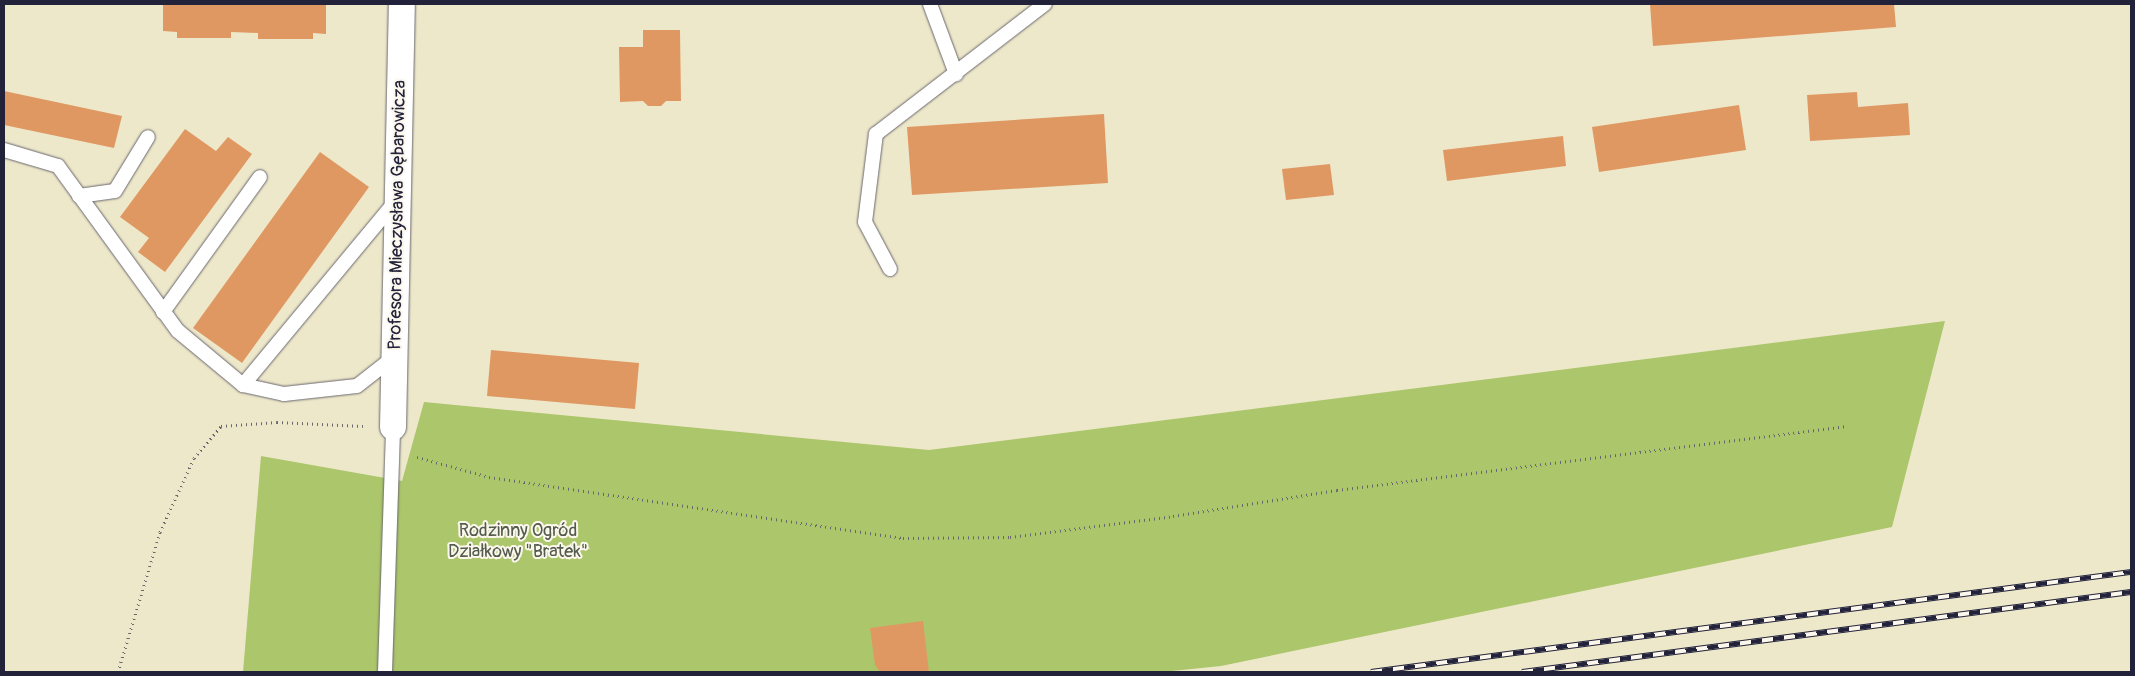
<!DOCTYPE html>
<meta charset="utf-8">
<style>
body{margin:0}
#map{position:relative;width:2135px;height:676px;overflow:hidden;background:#eee8cb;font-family:Pangolin,sans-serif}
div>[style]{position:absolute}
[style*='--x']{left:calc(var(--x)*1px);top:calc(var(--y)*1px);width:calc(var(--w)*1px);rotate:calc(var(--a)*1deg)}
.green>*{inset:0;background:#acc66b}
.building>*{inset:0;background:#df9862}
.path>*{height:3px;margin-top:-1.5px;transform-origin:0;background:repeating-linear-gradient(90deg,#69676d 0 1px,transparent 0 5px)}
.roads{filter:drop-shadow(0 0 1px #69676d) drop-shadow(0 0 1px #69676d)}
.lane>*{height:14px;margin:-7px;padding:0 7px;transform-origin:7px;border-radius:7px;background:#fff}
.street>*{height:26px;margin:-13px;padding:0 13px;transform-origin:13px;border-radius:13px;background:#fff}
.rail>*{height:5.5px;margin-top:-2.75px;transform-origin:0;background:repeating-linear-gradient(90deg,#fbf7ec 0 11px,#22223b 0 22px);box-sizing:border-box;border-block:1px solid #22223b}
span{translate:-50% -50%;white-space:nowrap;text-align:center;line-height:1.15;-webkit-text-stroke:4px #fbf7ec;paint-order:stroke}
.street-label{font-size:18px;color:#22223b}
.park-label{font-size:18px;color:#525b4c}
.frame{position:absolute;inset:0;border:5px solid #22223b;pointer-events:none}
</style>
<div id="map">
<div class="green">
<div style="clip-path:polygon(1945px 321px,1892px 527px,1221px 666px,1162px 672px,243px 672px,261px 456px,402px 481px,424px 402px,929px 450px)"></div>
</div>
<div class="building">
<div style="clip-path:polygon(163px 4px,326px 4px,326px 34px,313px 33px,313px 39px,258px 39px,258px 33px,231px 32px,231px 38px,177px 38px,177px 32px,163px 31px)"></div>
<div style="clip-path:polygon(1650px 4px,1894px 4px,1896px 27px,1653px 46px)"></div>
<div style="clip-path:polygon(643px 30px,680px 30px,681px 101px,666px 101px,661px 106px,648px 106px,643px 101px,620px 102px,619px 47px,643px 47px)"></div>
<div style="clip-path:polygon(4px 91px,122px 116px,114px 148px,4px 125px)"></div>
<div style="clip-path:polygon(1857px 92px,1858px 107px,1908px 103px,1910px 135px,1810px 141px,1807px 95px)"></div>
<div style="clip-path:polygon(1739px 105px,1746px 150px,1599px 172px,1592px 127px)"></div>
<div style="clip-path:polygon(1104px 114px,1108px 183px,912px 195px,907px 127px)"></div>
<div style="clip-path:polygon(185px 129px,216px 151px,228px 137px,252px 154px,165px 272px,138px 252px,149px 238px,120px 217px)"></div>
<div style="clip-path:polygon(1563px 136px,1566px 166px,1447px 181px,1443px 150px)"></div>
<div style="clip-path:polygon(320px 152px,369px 187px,242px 363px,193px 328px)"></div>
<div style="clip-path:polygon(1330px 164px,1334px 195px,1286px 200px,1282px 169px)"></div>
<div style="clip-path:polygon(491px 350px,639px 363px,635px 409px,487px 396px)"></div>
<div style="clip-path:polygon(923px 621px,929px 672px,880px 672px,875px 665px,870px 628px)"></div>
</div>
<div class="path">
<div style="--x:417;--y:457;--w:75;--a:15.5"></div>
<div style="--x:489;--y:477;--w:418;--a:8.4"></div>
<div style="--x:903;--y:538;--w:107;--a:-0.5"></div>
<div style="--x:1010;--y:537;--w:164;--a:-7.3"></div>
<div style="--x:1173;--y:516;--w:166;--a:-9"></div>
<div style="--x:1337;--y:490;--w:514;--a:-7.15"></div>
<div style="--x:118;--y:672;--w:146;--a:-73.3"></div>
<div style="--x:160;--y:532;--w:81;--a:-65.3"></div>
<div style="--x:194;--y:458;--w:42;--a:-49.8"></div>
<div style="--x:221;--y:426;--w:56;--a:-4.1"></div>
<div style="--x:277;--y:422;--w:86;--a:2.7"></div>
</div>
<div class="roads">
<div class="lane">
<div style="--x:930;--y:4;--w:75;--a:69.6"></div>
<div style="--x:4;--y:150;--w:56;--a:16.5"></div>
<div style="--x:58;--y:166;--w:204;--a:54"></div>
<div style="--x:178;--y:331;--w:85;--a:39.7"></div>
<div style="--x:243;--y:385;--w:42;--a:12.4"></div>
<div style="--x:284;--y:394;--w:73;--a:-6.3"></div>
<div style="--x:357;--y:386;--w:47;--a:-38.1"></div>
<div style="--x:79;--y:196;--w:36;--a:-8"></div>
<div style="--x:115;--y:191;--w:63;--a:-58.6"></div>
<div style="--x:890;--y:269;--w:53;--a:-118"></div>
<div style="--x:865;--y:222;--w:89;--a:-82.9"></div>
<div style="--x:876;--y:134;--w:213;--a:-37.6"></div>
<div style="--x:163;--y:312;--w:166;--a:-54.3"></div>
<div style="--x:243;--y:385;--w:239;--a:-50.3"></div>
<div style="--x:385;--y:672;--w:245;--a:-88.1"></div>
</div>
<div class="street">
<div style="--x:393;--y:427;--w:423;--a:-88.8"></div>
</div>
</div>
<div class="rail">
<div style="--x:1371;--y:672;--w:767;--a:-7.5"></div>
<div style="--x:1522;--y:672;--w:614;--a:-7.48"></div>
</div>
<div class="street-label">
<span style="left:398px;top:215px;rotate:-89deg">Profesora Mieczysława Gębarowicza</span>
</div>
<div class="park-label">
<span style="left:518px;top:542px">Rodzinny Ogród<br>Działkowy "Bratek"</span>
</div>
<div class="frame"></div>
</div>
